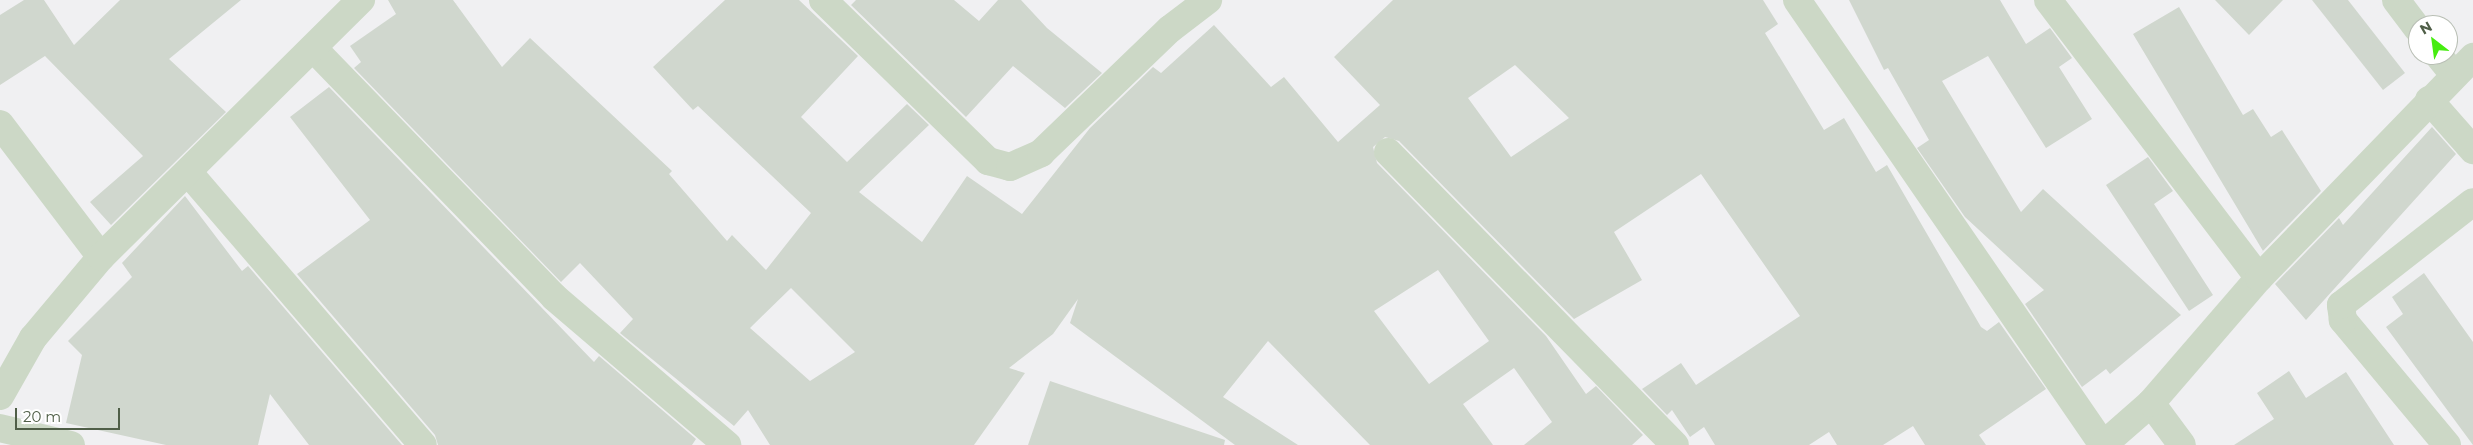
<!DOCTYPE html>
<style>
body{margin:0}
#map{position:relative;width:2473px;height:445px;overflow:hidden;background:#f0f0f2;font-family:Montserrat,sans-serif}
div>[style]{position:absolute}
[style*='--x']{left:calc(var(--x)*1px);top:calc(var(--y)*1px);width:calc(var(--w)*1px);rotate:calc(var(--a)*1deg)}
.building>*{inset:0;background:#d0d7ce}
.minor>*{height:28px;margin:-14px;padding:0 14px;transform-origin:14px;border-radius:14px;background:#ccd8c6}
span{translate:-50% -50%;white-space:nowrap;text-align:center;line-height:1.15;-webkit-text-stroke:4px #fff;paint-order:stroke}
.north{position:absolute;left:2408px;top:15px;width:50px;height:50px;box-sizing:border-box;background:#fff;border:1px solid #b9bfb5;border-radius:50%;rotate:330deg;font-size:14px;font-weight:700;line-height:20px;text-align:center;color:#4f5e47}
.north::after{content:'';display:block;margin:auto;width:18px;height:22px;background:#46ec10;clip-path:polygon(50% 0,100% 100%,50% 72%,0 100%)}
.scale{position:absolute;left:15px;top:408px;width:105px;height:22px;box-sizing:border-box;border:2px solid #4f5e47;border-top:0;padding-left:6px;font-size:15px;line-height:18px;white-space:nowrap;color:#4f5e47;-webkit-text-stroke:4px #fff;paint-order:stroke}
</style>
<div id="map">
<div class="building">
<div style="clip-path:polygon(24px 0,44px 0,74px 45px,120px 0,241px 0,169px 59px,226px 112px,111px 225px,90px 202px,143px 156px,45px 56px,0 85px,0 15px)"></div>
<div style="clip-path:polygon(evenodd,388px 0,453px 0,502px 67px,530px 38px,672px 171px,669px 174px,727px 241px,732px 235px,766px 270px,811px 213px,698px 106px,693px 110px,653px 67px,725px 0,799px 0,858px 56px,801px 117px,847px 162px,907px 104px,929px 125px,859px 192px,922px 242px,967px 176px,1022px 214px,1090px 128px,1153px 67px,1161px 73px,1214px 25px,1271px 87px,1284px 77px,1338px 142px,1380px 105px,1334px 57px,1393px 0,1763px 0,1778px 24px,1765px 33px,1824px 130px,1844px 118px,1876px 172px,1887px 165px,1981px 327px,1987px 331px,1999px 322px,2046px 389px,1979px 435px,1986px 445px,1925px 445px,1913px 426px,1883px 445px,1837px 445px,1829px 432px,1809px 445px,1715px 445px,1704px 427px,1690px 437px,1672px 410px,1667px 415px,1642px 389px,1681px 363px,1696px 385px,1800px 316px,1701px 174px,1614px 232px,1642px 280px,1574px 319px,1399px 141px,1385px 137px,1373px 147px,1377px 163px,1546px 336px,1586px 394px,1596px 386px,1643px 435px,1632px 445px,1524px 445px,1552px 422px,1514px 368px,1463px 404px,1493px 445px,1370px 445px,1268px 341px,1223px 397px,1298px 445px,1235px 445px,1070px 323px,1078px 299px,1053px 334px,1009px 368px,1025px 373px,974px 445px,770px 445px,748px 410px,734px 426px,620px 333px,633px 319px,580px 263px,561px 282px,354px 68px,361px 62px,350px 46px,396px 14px,388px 0,1515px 65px,1569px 118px,1511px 157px,1468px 98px,1515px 65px,388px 0,1438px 270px,1489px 341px,1429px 384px,1374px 311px,1438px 270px,388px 0,791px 288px,855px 352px,810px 381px,750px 328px,791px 288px)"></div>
<div style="clip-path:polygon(856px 0,954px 0,979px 21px,998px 0,1021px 0,1047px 28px,1102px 73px,1065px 108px,1013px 66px,966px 117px,851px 5px)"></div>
<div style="clip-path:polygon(1849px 0,2000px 0,2026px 44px,2050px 28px,2072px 58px,2059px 67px,2092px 119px,2046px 148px,1988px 56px,1942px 81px,2021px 212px,2043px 189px,2181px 315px,2110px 374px,2106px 369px,2082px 387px,2025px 304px,2044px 290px,1965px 217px,1917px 148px,1929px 140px,1888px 68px,1884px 70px)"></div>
<div style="clip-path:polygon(2215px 0,2283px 0,2249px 35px)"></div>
<div style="clip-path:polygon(2312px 0,2348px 0,2405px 73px,2383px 90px)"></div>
<div style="clip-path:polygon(2179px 7px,2243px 115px,2253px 109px,2271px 137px,2282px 130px,2321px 191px,2260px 254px,2263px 251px,2133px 34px)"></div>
<div style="clip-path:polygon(329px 87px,594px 362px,599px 356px,696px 439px,692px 445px,438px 445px,435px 435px,297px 274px,370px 220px,290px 117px)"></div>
<div style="clip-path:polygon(2432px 127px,2456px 154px,2306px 320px,2275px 284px,2339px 218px,2343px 225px)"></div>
<div style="clip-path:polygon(2148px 157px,2173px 191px,2154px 204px,2213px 295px,2189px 311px,2106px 185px)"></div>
<div style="clip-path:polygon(185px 196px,242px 271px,248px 266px,402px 445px,309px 445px,270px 394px,258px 445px,166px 445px,66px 423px,82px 355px,68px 341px,132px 277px,122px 263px)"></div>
<div style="clip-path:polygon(2424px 273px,2473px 342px,2473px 445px,2386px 327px,2403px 314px,2392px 297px)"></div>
<div style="clip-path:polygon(2289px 371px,2306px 398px,2346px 372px,2394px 445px,2234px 445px,2274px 419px,2257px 393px)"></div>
<div style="clip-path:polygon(1050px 381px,1225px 440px,1224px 445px,1028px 445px)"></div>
</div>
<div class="minor">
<div style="--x:823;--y:0;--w:231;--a:44.3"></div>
<div style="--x:988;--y:161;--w:23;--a:15"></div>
<div style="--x:1010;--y:167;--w:34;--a:-24"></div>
<div style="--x:1041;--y:153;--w:179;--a:-43.9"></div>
<div style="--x:1170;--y:29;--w:48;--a:-37.3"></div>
<div style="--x:1797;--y:0;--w:540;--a:55.49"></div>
<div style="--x:2048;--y:0;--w:349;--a:52.8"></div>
<div style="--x:2396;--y:0;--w:36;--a:53"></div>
<div style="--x:313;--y:48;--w:347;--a:45.9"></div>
<div style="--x:554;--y:297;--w:228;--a:40.5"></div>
<div style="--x:2438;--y:55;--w:26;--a:51"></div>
<div style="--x:2429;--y:100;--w:67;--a:48.7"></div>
<div style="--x:0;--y:124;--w:167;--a:52.8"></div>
<div style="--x:1388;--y:152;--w:410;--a:45.6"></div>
<div style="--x:188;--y:172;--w:360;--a:49.3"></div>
<div style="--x:0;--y:396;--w:67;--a:-60.4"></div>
<div style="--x:33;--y:338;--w:106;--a:-50"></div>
<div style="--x:101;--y:257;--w:366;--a:-44.7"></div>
<div style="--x:2151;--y:403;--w:52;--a:53.6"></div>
<div style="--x:0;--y:428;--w:73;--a:13.5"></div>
<div style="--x:2103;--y:445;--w:64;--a:-41.2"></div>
<div style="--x:2151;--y:403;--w:165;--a:-49.2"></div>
<div style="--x:2259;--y:278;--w:308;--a:-45.9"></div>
<div style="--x:2447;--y:445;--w:163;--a:-129.8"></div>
<div style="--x:2343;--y:320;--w:15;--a:-98"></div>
<div style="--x:2341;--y:305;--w:167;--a:-38"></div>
</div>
<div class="north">N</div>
<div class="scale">20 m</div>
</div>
